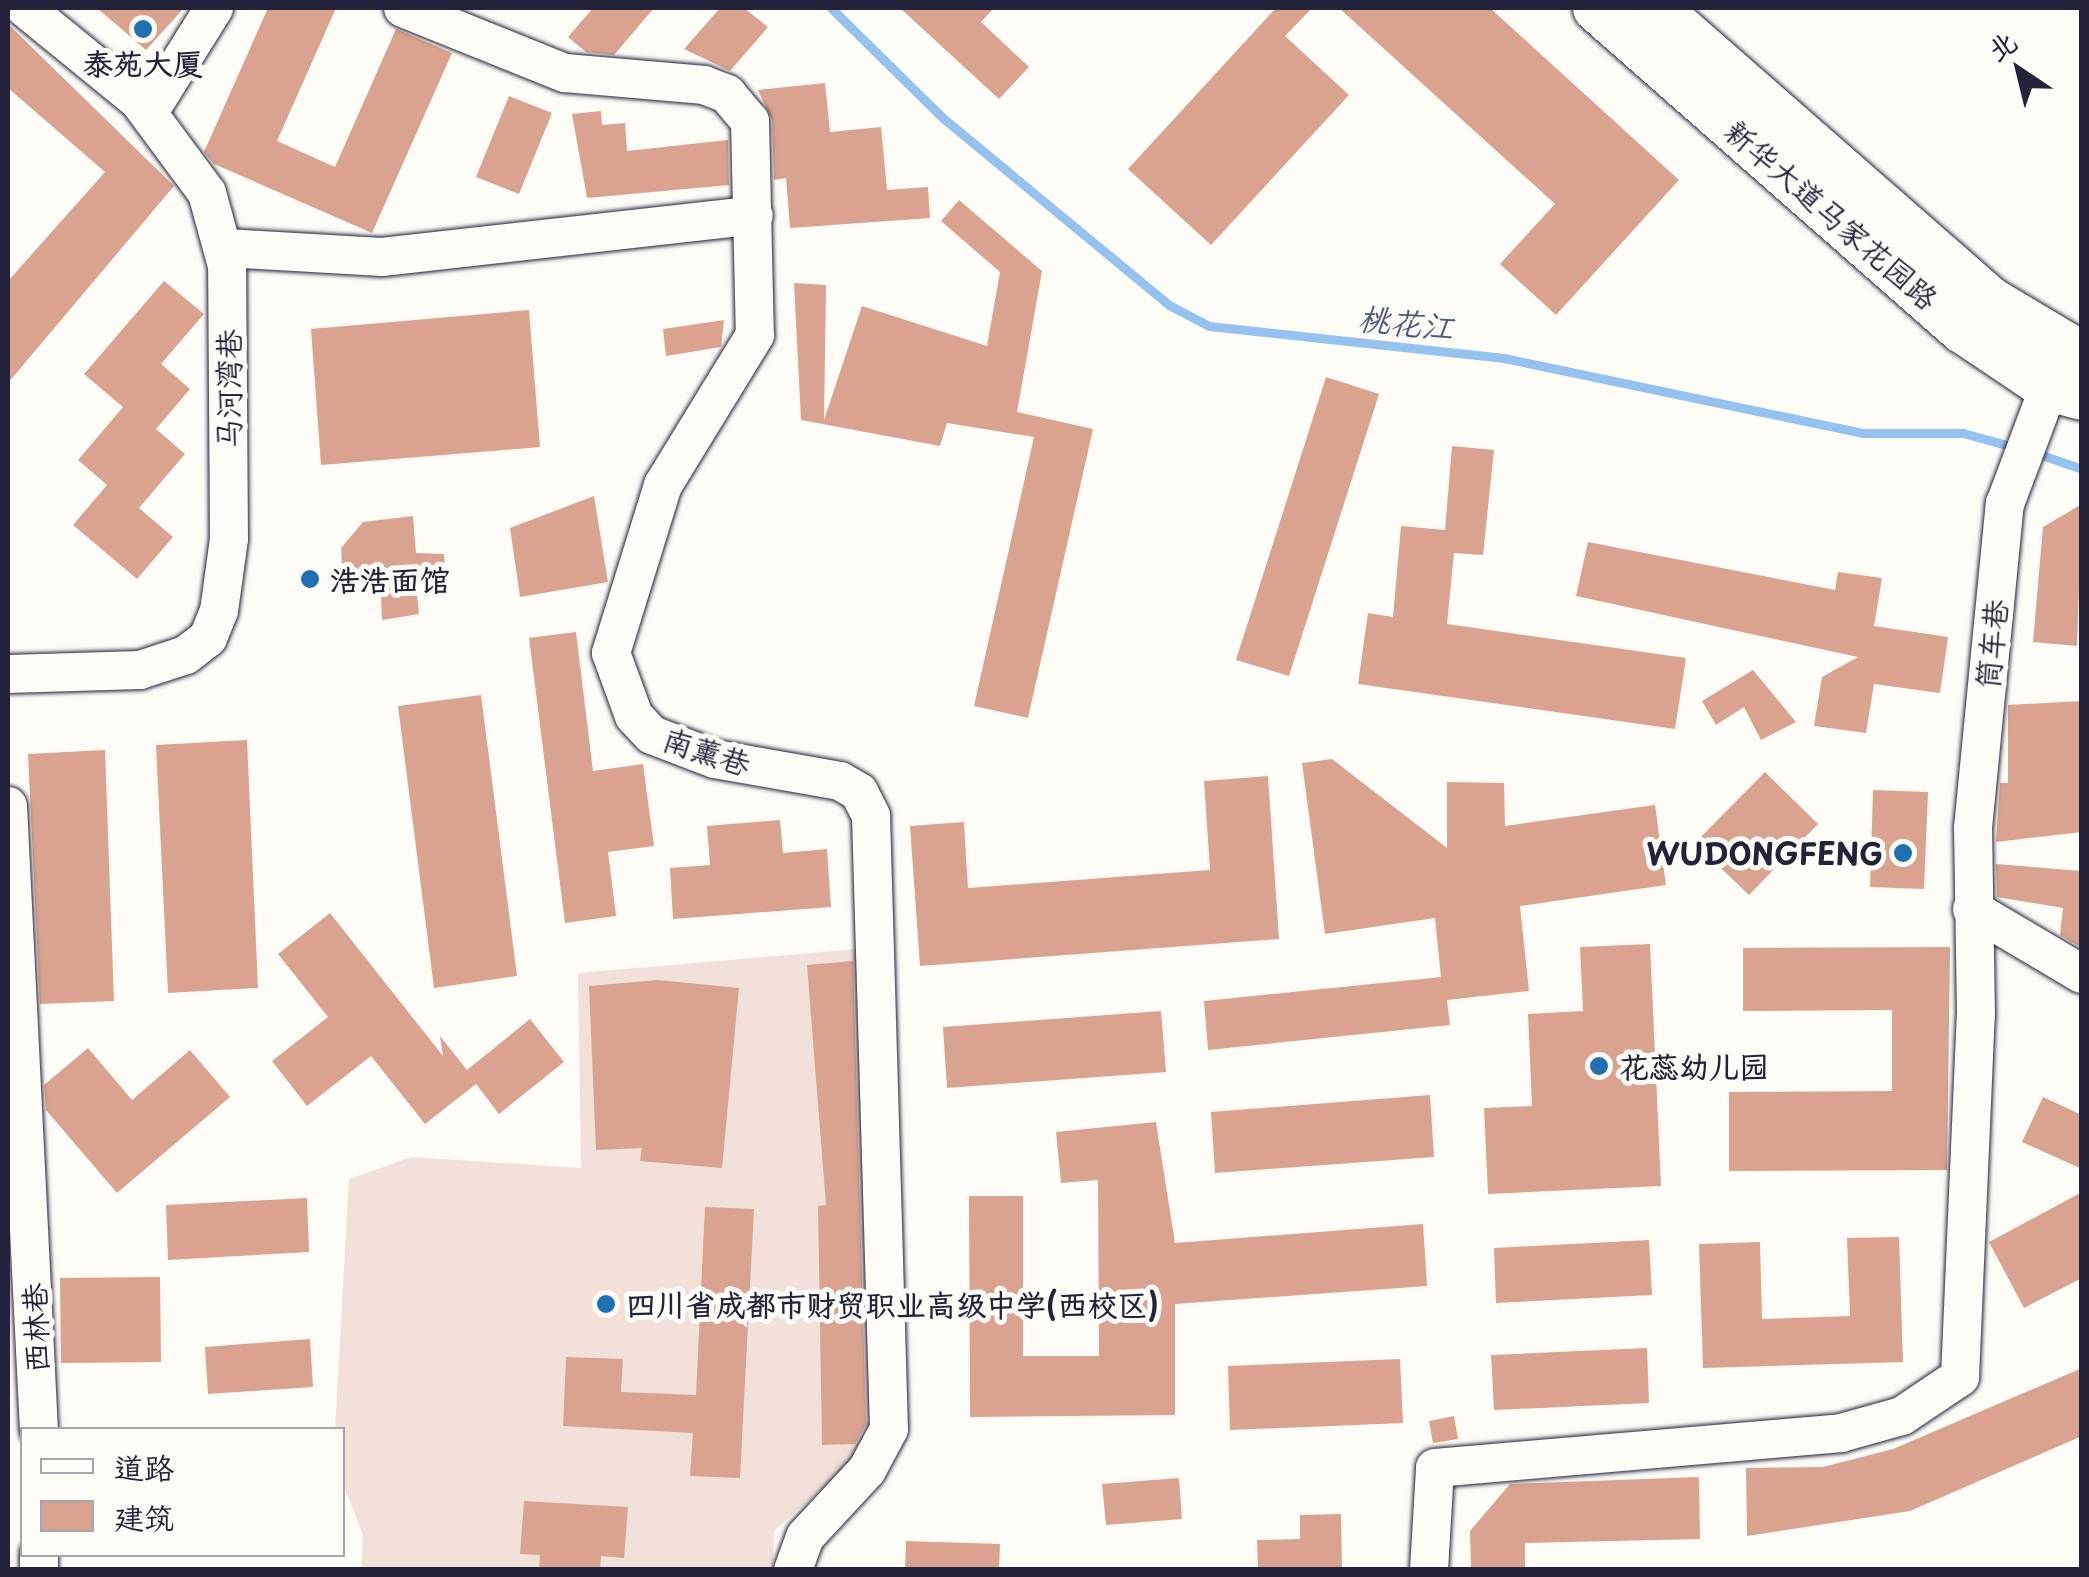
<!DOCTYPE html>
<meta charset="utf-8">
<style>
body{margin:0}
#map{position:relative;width:2089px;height:1577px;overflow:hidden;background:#fdfcf7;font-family:"Playpen Sans","LXGW WenKai TC",sans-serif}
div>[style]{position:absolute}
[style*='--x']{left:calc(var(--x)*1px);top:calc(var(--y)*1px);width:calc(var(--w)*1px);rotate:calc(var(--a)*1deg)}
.built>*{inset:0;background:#f2e1d8}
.stream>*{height:9px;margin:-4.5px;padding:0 4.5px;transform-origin:4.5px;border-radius:4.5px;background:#95c2ef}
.building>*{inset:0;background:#d9a390}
.roads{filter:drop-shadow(0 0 2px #22223b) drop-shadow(0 0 2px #22223b)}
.minor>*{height:38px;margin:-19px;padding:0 19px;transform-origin:19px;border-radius:19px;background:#fdfcf7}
.major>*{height:48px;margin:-24px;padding:0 24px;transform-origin:24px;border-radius:24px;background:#fdfcf7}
.dots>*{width:28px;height:28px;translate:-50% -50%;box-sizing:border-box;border:5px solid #fdfcf7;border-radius:50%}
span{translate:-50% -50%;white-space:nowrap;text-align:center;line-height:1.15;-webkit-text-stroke:10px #fdfcf7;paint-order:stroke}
.poi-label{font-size:30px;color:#22223b;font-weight:700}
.left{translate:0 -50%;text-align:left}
.right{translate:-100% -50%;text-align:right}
.street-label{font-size:30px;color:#22223b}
.water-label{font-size:32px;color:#4a5a7a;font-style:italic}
.frame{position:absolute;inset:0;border:10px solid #22223b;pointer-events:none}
.legend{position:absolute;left:20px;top:1427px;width:325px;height:130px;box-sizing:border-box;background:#fdfcf7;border:2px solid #a5a5ac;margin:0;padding:12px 18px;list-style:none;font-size:30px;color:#22223b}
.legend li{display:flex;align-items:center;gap:20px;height:50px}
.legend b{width:50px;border:2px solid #a5a5ac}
.north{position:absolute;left:1969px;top:20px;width:100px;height:100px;-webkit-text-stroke:8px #fdfcf7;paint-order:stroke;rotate:325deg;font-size:28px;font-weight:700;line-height:40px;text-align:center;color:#22223b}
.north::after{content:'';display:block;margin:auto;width:35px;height:45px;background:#22223b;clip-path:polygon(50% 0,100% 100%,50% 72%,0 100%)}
</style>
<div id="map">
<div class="built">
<div style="clip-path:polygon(868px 948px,872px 1444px,774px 1531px,773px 1569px,361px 1569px,363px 1535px,343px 1484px,342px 1430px,335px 1430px,349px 1179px,412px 1157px,581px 1168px,578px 973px)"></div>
</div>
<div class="stream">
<div style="--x:831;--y:8;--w:157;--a:44.5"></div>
<div style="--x:943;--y:118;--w:293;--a:39.6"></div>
<div style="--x:1169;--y:305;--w:45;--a:27.7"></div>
<div style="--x:1209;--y:326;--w:297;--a:6.2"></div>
<div style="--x:1504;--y:358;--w:366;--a:11.8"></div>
<div style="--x:1862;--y:433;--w:101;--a:0"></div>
<div style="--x:1963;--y:433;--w:57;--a:15.3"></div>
<div style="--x:2033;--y:452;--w:52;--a:19.1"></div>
</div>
<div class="building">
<div style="clip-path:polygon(97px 8px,184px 8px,146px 50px)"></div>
<div style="clip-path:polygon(268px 8px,336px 8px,277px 141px,335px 167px,396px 29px,452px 53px,372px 233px,214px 164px,204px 152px)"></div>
<div style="clip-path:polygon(593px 8px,654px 8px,614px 55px,586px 52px,568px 37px)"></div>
<div style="clip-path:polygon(720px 8px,744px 8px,768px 27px,730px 71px,684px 49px)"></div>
<div style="clip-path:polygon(900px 8px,994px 8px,981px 22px,1029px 67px,999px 99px)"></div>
<div style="clip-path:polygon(1276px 8px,1312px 8px,1285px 36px,1349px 95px,1211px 245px,1128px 169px)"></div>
<div style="clip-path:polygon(1339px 8px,1490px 8px,1679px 180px,1556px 315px,1500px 264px,1555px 204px)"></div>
<div style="clip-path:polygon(8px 24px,174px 186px,8px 383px,8px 281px,105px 172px,8px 88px)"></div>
<div style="clip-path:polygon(825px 83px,830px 132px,881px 127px,887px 190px,928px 187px,930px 218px,790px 228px,786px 178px,774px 180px,772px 120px,758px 90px)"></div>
<div style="clip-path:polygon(509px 96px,552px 113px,519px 194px,476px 177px)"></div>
<div style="clip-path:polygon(601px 111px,602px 125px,625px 123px,627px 151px,728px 140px,729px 185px,587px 198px,572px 114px)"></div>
<div style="clip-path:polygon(959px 200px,1042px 271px,1017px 412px,1093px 429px,1028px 718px,974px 706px,1034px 437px,947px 423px,940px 446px,801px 420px,794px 283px,826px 285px,824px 420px,862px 306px,987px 346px,1000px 272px,941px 221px)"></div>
<div style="clip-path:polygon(164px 281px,204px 314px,161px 364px,190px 389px,156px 429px,185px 454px,139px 508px,173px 537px,137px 579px,73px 525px,107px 485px,78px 460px,123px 407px,84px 374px)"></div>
<div style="clip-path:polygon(529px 310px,540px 447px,321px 465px,311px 329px)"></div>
<div style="clip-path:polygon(724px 320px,721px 347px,666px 356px,663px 329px)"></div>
<div style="clip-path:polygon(1326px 377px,1379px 394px,1289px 676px,1236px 660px)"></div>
<div style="clip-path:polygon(1452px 446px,1494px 450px,1483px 555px,1454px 553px,1447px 624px,1686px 658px,1675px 729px,1358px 684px,1368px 613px,1393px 617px,1401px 526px,1445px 530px)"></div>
<div style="clip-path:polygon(594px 496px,608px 582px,520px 597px,510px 528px)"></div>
<div style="clip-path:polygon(2082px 504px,2077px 646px,2033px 642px,2043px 527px)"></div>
<div style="clip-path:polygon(413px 516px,416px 553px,444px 554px,446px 583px,416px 586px,419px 614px,382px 620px,381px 597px,363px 582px,343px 582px,341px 548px,363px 522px)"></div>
<div style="clip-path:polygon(1588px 542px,1835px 590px,1838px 572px,1882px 578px,1874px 626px,1948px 637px,1940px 693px,1874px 684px,1866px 733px,1814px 726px,1822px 677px,1858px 657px,1576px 596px)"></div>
<div style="clip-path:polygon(576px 632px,593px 771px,643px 764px,654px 846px,608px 852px,616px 916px,565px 923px,529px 638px)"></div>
<div style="clip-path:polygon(1753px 670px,1796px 722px,1761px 740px,1744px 707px,1716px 725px,1702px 701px)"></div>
<div style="clip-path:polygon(481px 695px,517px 976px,434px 988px,398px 706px)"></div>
<div style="clip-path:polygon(2082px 701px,2082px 832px,1996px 842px,2000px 783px,2008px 783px,2008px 705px)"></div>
<div style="clip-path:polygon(247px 740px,258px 988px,168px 993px,156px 745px)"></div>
<div style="clip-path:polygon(105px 750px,114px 1001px,40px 1004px,28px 754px)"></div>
<div style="clip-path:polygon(1332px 759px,1447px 848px,1447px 782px,1504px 783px,1505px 826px,1655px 805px,1666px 885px,1520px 906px,1529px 991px,1447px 1000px,1450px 1025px,1208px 1050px,1204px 1001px,1441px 977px,1435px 918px,1325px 934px,1302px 763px)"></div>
<div style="clip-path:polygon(1765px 772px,1818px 824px,1749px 895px,1695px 843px)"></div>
<div style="clip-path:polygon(1268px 776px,1279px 939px,920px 966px,910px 826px,964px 822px,968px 888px,1210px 870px,1204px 781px)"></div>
<div style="clip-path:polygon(1873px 790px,1928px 792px,1924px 889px,1870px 887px)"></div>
<div style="clip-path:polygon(780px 820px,783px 853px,827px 849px,831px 907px,673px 919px,670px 868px,710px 865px,707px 826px)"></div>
<div style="clip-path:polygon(1996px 864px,2082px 871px,2082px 948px,2060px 935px,2063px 908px,1997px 897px)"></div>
<div style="clip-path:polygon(330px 913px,443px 1056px,440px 1036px,467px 1070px,530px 1019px,564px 1062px,499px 1114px,476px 1084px,425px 1124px,371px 1056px,307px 1106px,272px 1061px,328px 1017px,278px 954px)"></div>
<div style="clip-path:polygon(1650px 944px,1661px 1186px,1488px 1194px,1484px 1108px,1532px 1106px,1528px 1014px,1583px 1011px,1580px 947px)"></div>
<div style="clip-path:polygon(1950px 947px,1947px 1170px,1729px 1171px,1729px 1092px,1892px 1091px,1892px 1010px,1743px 1011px,1743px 948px)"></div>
<div style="clip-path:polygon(853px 961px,866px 1424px,855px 1444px,822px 1445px,818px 1206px,826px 1205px,807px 965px)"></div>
<div style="clip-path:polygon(658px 980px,739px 988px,722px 1168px,640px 1161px,642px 1148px,596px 1150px,589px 986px)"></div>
<div style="clip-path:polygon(1161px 1011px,1166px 1072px,947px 1088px,943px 1027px)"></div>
<div style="clip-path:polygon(88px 1048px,132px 1100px,190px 1050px,230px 1097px,117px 1193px,46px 1110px,44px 1085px)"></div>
<div style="clip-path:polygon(1430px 1095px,1434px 1157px,1215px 1173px,1211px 1112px)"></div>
<div style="clip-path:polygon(2043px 1097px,2082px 1115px,2082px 1169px,2022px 1142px)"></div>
<div style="clip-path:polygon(1156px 1122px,1175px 1243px,1423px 1224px,1427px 1286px,1175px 1304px,1175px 1415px,970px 1417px,969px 1196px,1023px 1196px,1023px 1356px,1099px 1356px,1098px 1180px,1061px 1183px,1056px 1132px)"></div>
<div style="clip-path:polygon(2082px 1192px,2082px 1278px,2024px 1308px,1989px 1242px)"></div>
<div style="clip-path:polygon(307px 1198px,309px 1252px,168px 1260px,166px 1205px)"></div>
<div style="clip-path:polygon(705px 1207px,754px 1209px,740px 1478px,690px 1476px,693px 1433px,563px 1426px,566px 1357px,623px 1359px,621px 1392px,696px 1395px)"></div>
<div style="clip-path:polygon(1899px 1237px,1903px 1362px,1703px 1368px,1699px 1244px,1760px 1242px,1762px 1319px,1850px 1316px,1847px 1238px)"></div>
<div style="clip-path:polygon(1649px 1240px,1652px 1295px,1496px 1303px,1494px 1248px)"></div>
<div style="clip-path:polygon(160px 1277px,161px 1362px,61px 1363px,60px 1278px)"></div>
<div style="clip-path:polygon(310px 1339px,313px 1387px,208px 1394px,205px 1347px)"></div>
<div style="clip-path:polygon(1647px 1348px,1649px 1403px,1494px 1410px,1491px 1355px)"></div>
<div style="clip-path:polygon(1400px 1359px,1403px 1423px,1230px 1430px,1228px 1366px)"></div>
<div style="clip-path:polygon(2082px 1368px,2082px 1436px,1910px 1511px,1747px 1536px,1746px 1468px,1823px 1467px,1893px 1449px)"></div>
<div style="clip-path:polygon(1454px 1416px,1458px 1439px,1433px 1443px,1429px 1421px)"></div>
<div style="clip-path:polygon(1699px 1477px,1700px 1539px,1525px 1543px,1525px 1570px,1471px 1570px,1470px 1531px,1510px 1484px)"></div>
<div style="clip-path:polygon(1179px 1478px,1182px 1519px,1106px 1525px,1102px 1484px)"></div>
<div style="clip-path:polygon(524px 1501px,628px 1507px,624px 1558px,601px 1556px,600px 1570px,539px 1570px,540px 1555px,520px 1554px)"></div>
<div style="clip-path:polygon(1341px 1514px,1342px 1570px,1258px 1570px,1257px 1540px,1300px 1539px,1300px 1515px)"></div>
<div style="clip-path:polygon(906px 1541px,1000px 1544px,999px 1570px,905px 1570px)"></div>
</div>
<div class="roads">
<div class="minor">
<div style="--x:403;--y:8;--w:175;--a:21.9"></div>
<div style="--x:565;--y:73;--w:140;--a:4.9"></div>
<div style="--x:704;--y:85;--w:25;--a:21"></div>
<div style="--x:727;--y:94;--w:35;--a:50"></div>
<div style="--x:750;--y:121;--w:214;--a:88.7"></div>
<div style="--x:755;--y:335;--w:176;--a:121.5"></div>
<div style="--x:663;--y:485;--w:176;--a:107.2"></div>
<div style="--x:611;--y:653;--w:67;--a:69.9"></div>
<div style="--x:634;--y:716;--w:26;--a:47"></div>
<div style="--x:652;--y:735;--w:67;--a:20.9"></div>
<div style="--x:715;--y:759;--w:127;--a:10"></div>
<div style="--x:840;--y:781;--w:22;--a:30"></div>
<div style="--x:859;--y:792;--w:27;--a:63"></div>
<div style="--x:871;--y:816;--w:613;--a:88.32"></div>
<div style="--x:889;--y:1429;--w:47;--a:118.2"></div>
<div style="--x:867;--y:1470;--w:91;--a:132.8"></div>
<div style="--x:805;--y:1537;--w:35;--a:110"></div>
<div style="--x:149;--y:112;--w:123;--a:-58"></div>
<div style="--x:225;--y:248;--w:157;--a:3.3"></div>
<div style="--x:382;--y:257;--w:374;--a:-6.4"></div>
<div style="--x:8;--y:674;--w:132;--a:-1.7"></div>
<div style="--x:140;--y:670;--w:48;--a:-18.1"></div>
<div style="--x:186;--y:655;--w:28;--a:-38"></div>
<div style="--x:208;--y:638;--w:29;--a:-68"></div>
<div style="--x:219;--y:611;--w:73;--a:-82.1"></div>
<div style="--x:229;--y:539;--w:273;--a:-90.4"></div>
<div style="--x:227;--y:266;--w:76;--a:-105.3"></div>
<div style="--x:207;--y:193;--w:114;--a:-126.5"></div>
<div style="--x:139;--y:101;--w:147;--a:-140.8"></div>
<div style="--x:8;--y:806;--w:625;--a:87.16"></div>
<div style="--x:1972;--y:909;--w:128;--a:30.6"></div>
<div style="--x:39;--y:1570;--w:16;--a:-90"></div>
<div style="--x:1429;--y:1570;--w:102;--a:-86.6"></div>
<div style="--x:1435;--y:1468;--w:408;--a:-4.9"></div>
<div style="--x:1841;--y:1433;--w:63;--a:-15.6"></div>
<div style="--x:1902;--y:1416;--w:70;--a:-33.9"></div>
<div style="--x:1960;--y:1377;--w:361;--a:-87.5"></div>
<div style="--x:1976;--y:1016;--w:188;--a:-90.9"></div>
<div style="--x:1973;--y:828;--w:326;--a:-84.4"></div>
<div style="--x:2005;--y:504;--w:125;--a:-69.4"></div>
</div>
<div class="major">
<div style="--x:1597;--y:8;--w:487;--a:41.3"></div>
<div style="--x:1963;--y:329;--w:104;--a:34"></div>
<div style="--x:2049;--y:387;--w:34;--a:15"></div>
<div style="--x:1655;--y:8;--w:443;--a:41.2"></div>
<div style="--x:1988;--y:300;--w:109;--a:30.8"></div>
</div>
</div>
<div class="dots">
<div style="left:143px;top:29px;background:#1f6fb2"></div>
<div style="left:310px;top:579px;background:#1f6fb2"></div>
<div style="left:1903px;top:853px;background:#1f6fb2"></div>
<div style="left:1599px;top:1066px;background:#1f6fb2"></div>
<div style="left:606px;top:1304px;background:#1f6fb2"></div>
</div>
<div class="poi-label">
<span style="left:143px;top:63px">泰苑大厦</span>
<span class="left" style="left:330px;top:579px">浩浩面馆</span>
<span class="right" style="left:1883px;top:853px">WUDONGFENG</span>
<span class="left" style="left:1619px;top:1066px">花蕊幼儿园</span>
<span class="left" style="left:626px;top:1304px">四川省成都市财贸职业高级中学(西校区)</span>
</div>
<div class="street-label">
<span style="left:1832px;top:214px;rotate:41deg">新华大道马家花园路</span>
<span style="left:228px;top:389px;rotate:-90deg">马河湾巷</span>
<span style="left:1991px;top:644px;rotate:-84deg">筒车巷</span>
<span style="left:707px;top:751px;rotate:18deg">南薰巷</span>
<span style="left:35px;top:1328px;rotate:-92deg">西林巷</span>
</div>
<div class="water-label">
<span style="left:1406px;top:322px;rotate:6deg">桃花江</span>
</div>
<div class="frame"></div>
<ul class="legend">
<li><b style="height:12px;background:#fdfcf7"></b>道路</li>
<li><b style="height:28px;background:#d9a390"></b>建筑</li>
</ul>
<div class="north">北</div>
</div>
